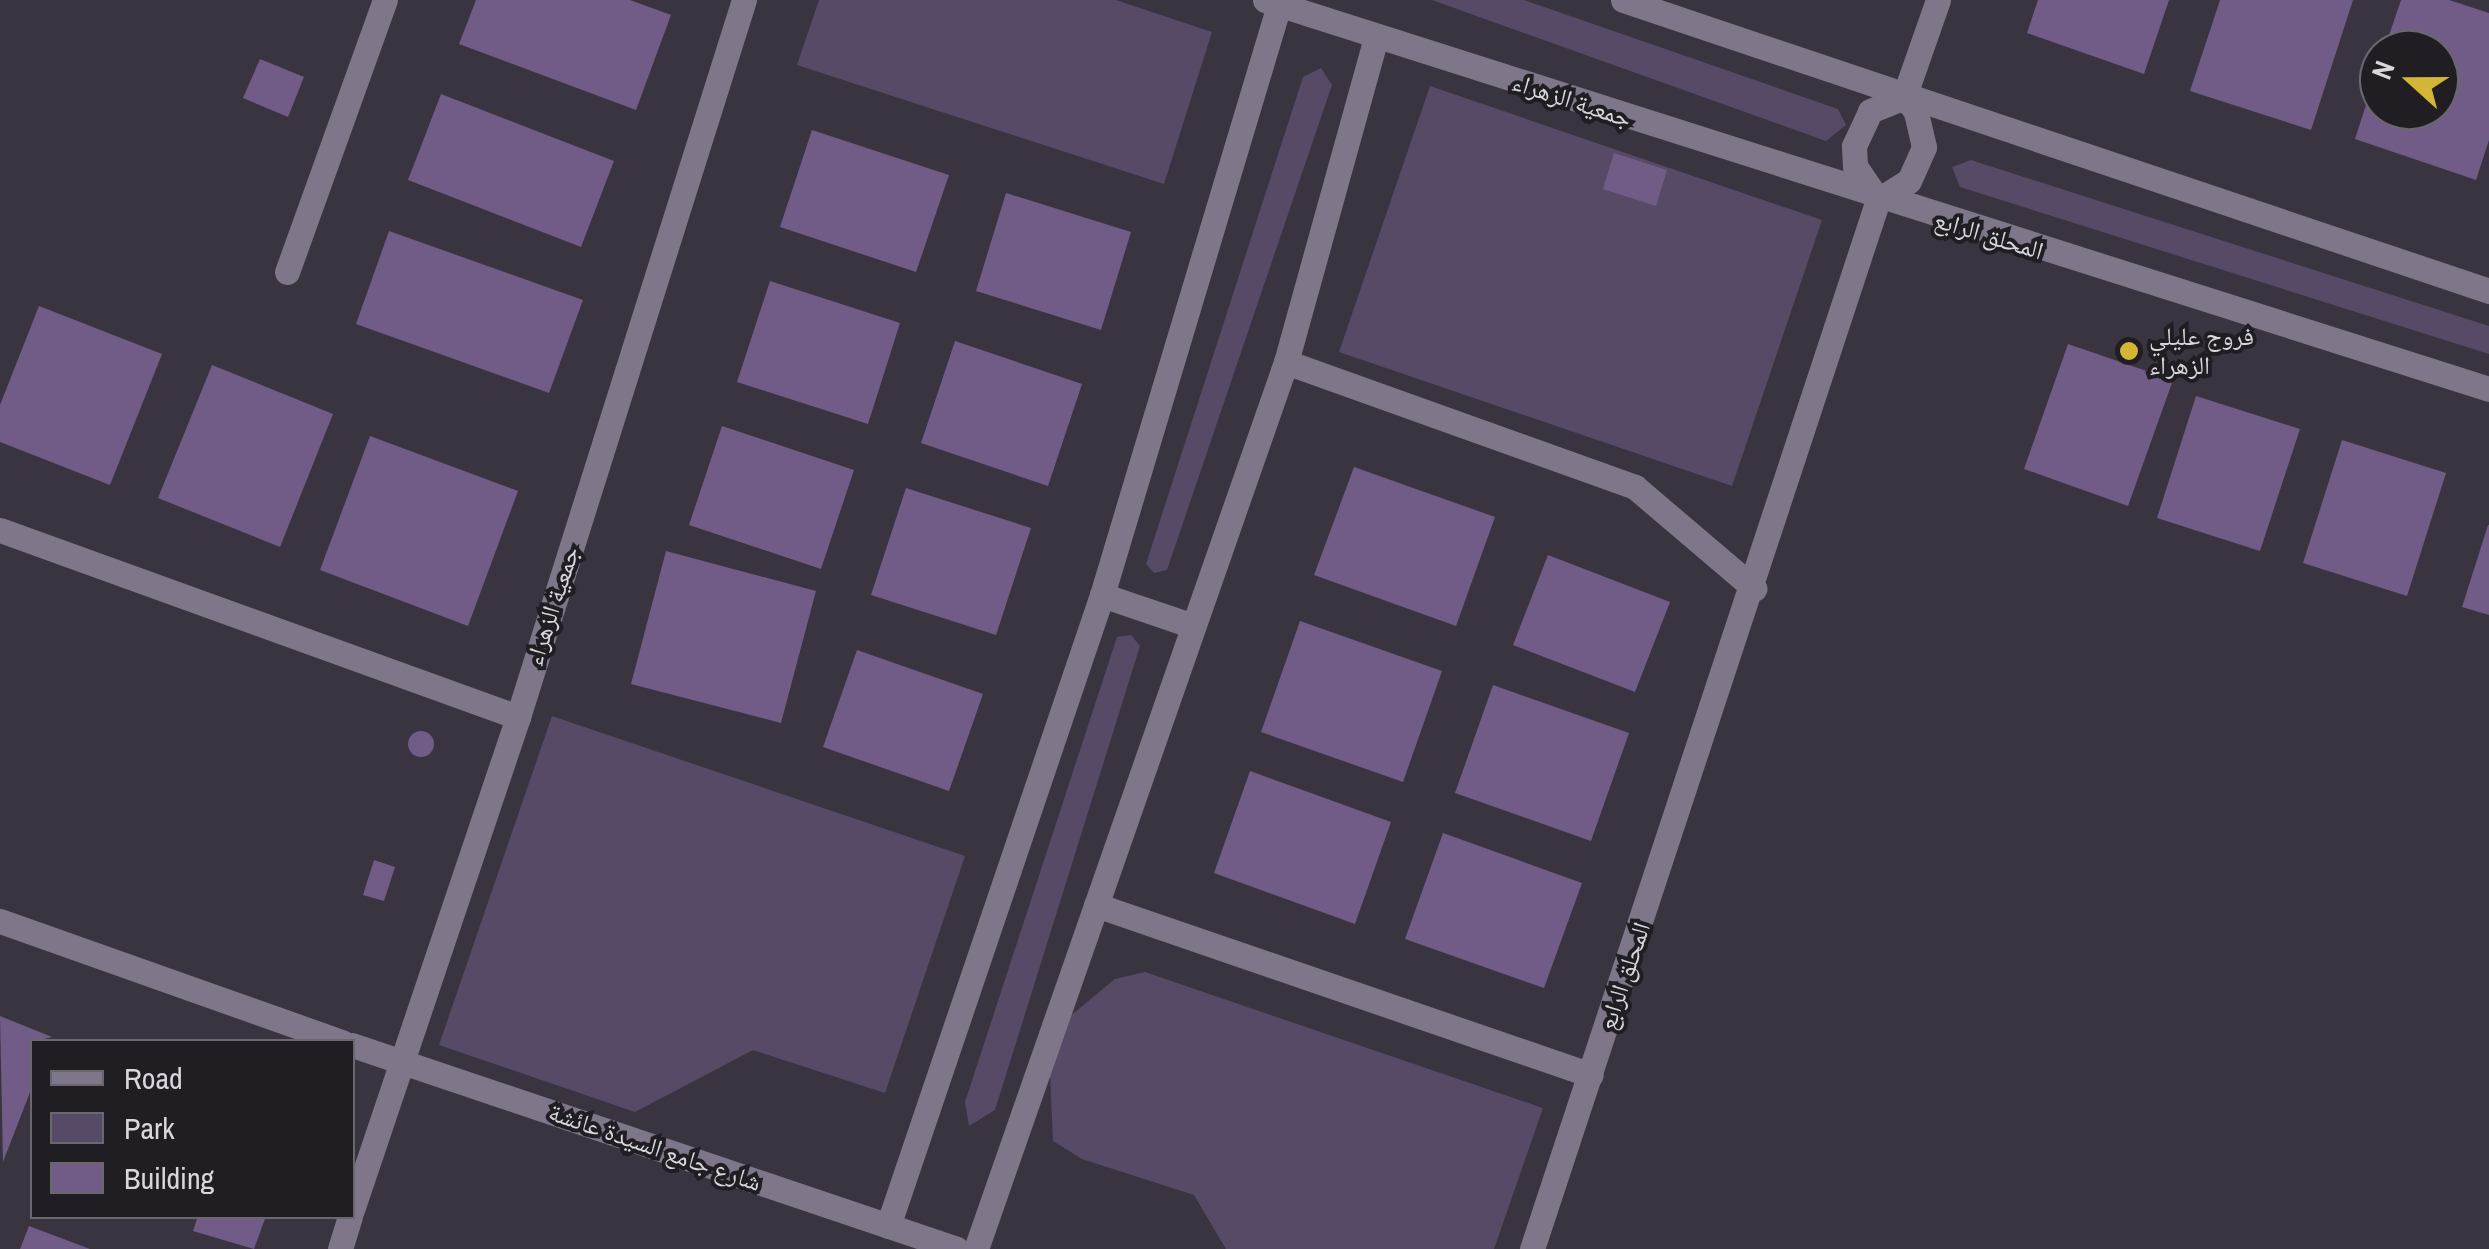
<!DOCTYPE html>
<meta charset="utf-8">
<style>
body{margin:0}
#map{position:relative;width:2489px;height:1249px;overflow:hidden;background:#3a3441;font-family:"Archivo Narrow","Noto Naskh Arabic",sans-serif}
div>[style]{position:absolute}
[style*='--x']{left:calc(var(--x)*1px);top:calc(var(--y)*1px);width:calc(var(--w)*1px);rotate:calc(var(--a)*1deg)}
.green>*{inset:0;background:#574a66}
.building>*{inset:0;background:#705c86}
.round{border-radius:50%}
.minor>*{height:25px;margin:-12.5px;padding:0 12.5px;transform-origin:12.5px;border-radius:12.5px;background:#7f7689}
.dots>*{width:28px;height:28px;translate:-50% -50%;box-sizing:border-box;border:5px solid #201d23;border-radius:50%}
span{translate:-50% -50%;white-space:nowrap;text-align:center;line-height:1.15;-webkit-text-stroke:8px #201d23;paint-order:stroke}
.street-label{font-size:25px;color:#dad6de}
.poi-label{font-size:25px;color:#dad6de}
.left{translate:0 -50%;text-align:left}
.legend{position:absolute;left:30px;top:1039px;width:325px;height:180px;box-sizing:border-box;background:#201d23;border:2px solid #6a676e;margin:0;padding:12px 18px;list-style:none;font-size:30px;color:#dad6de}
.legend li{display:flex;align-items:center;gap:20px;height:50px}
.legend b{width:50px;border:2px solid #6a676e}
.north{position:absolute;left:2359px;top:30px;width:100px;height:100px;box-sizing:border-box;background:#201d23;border:2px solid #6a676e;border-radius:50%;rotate:291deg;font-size:28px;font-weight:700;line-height:40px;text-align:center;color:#dad6de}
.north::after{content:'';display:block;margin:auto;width:35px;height:45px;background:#d3b635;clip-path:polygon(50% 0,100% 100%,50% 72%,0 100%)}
</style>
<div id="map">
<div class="green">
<div style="clip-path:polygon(819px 0,1116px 0,1212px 32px,1164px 184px,797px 65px)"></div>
<div style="clip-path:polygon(1432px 0,1524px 0,1838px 109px,1846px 125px,1826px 141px)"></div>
<div style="clip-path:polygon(1321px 68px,1332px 85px,1167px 570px,1154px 573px,1146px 564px,1303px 77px)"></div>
<div style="clip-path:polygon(1430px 86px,1822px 220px,1732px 486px,1339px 352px)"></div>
<div style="clip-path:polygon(1971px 160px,2489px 326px,2489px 354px,1960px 187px,1952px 167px)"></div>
<div style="clip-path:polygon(1131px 635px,1140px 646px,995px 1110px,969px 1126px,965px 1102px,1117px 637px)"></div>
<div style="clip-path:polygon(552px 716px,965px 856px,885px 1093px,753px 1050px,635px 1112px,439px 1045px)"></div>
<div style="clip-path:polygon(1145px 972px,1543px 1108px,1494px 1249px,1226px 1249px,1194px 1195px,1082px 1159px,1053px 1141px,1050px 1074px,1069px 1017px,1115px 979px)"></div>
</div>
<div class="building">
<div style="clip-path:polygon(476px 0,630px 0,671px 15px,636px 110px,459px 44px)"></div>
<div style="clip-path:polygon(2038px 0,2169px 0,2144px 74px,2027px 33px)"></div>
<div style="clip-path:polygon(2220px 0,2353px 0,2311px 130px,2190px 91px)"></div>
<div style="clip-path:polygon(2401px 0,2449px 0,2489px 13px,2489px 140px,2476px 180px,2355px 139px,2378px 68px,2379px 110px,2439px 110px,2439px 50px,2384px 50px)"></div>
<div style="clip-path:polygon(260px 59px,304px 77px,288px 117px,243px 98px)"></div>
<div style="clip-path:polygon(441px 94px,614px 161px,581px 247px,408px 180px)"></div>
<div style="clip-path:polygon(812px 130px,949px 175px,916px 272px,780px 227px)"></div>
<div style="clip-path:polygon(1614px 153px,1667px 170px,1656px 206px,1603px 189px)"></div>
<div style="clip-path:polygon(1006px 193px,1131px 232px,1101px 330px,976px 291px)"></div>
<div style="clip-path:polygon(389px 231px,583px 300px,549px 393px,356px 324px)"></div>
<div style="clip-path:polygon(770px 281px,900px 323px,868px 424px,737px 382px)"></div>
<div style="clip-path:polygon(39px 306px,162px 354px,110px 485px,0 442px,0 405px)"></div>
<div style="clip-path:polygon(955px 341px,1082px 384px,1048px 486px,921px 443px)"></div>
<div style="clip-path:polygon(2068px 344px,2173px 380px,2128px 506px,2024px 469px)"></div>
<div style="clip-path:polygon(212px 365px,333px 414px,280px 547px,158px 498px)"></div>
<div style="clip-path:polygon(2196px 396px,2300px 429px,2260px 551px,2157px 518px)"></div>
<div style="clip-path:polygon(722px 426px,854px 470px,821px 569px,689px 525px)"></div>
<div style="clip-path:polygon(370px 436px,518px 491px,468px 626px,320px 570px)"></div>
<div style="clip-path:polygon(2342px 440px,2446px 473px,2407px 596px,2303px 563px)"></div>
<div style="clip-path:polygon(1354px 467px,1495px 517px,1456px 626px,1314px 575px)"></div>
<div style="clip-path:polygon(906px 488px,1031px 528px,996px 635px,871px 595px)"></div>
<div style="clip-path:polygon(2488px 525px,2489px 525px,2489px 615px,2462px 607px)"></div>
<div style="clip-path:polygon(666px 551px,816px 591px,781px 723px,631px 684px)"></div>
<div style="clip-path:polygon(1548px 555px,1670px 602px,1635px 692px,1513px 645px)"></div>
<div style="clip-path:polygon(1300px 621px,1442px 671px,1403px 782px,1261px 732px)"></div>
<div style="clip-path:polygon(857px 650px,983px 694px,949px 791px,823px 747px)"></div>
<div style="clip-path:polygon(1493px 685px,1629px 733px,1591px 841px,1455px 793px)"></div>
<div class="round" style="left:408px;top:731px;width:26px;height:26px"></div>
<div style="clip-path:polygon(1250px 771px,1391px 822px,1355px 924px,1214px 873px)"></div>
<div style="clip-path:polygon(1443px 833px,1582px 883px,1544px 988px,1405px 939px)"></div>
<div style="clip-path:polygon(374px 860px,395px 867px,384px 901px,363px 895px)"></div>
<div style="clip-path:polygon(0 1016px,52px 1037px,32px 1042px,32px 1087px,3px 1162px)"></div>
<div style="clip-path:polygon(198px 1216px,266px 1216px,254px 1249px,193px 1231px)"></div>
<div style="clip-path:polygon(29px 1226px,90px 1249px,20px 1249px)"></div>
</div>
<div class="minor">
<div style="--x:1265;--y:0;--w:1284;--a:17.63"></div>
<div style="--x:1623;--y:0;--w:914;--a:18.57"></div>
<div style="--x:1904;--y:97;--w:103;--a:-70.7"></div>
<div style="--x:1878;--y:200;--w:41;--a:-124.1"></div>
<div style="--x:1855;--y:166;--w:20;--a:-93"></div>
<div style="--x:1854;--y:146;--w:38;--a:-65"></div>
<div style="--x:1870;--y:111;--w:37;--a:-22"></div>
<div style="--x:1878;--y:200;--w:36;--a:-32"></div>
<div style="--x:1909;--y:181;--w:37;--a:-66"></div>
<div style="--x:1924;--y:147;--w:37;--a:-103"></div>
<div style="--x:1916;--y:111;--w:18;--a:-131"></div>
<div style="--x:287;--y:272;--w:289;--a:-70.2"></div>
<div style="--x:1286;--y:362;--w:371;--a:19.7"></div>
<div style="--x:1635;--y:487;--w:157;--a:40.4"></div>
<div style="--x:0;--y:530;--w:551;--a:19.85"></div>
<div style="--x:1102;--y:595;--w:96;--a:18.8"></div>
<div style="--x:1096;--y:905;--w:523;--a:18.95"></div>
<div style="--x:0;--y:921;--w:363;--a:19.5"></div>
<div style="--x:352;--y:1045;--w:638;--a:18.63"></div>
<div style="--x:352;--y:1210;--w:520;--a:-71.39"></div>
<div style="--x:518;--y:717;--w:752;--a:-72.51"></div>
<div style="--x:888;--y:1226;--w:666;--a:-71.27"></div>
<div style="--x:1102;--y:595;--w:616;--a:-73.3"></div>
<div style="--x:340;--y:1249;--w:34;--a:-73"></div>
<div style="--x:976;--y:1249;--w:940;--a:-70.74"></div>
<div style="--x:1286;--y:362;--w:337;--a:-74.5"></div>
<div style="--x:1532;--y:1249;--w:1105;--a:-71.75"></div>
</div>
<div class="dots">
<div style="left:2129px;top:351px;background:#d3b635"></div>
</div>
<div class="street-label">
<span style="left:1572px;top:100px;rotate:18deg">جمعية الزهراء</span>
<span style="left:1989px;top:235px;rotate:17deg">المحلق الرابع</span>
<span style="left:552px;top:606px;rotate:-72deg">جمعية الزهراء</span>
<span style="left:1624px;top:976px;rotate:-71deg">المحلق الرابع</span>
<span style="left:655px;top:1147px;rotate:19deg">شارع جامع السيدة عائشة</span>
</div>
<div class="poi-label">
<span class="left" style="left:2149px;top:351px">فروج عليلي<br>الزهراء</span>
</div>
<ul class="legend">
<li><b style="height:12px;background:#7f7689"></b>Road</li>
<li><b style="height:28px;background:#574a66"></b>Park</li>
<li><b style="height:28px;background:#705c86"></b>Building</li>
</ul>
<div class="north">N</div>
</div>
